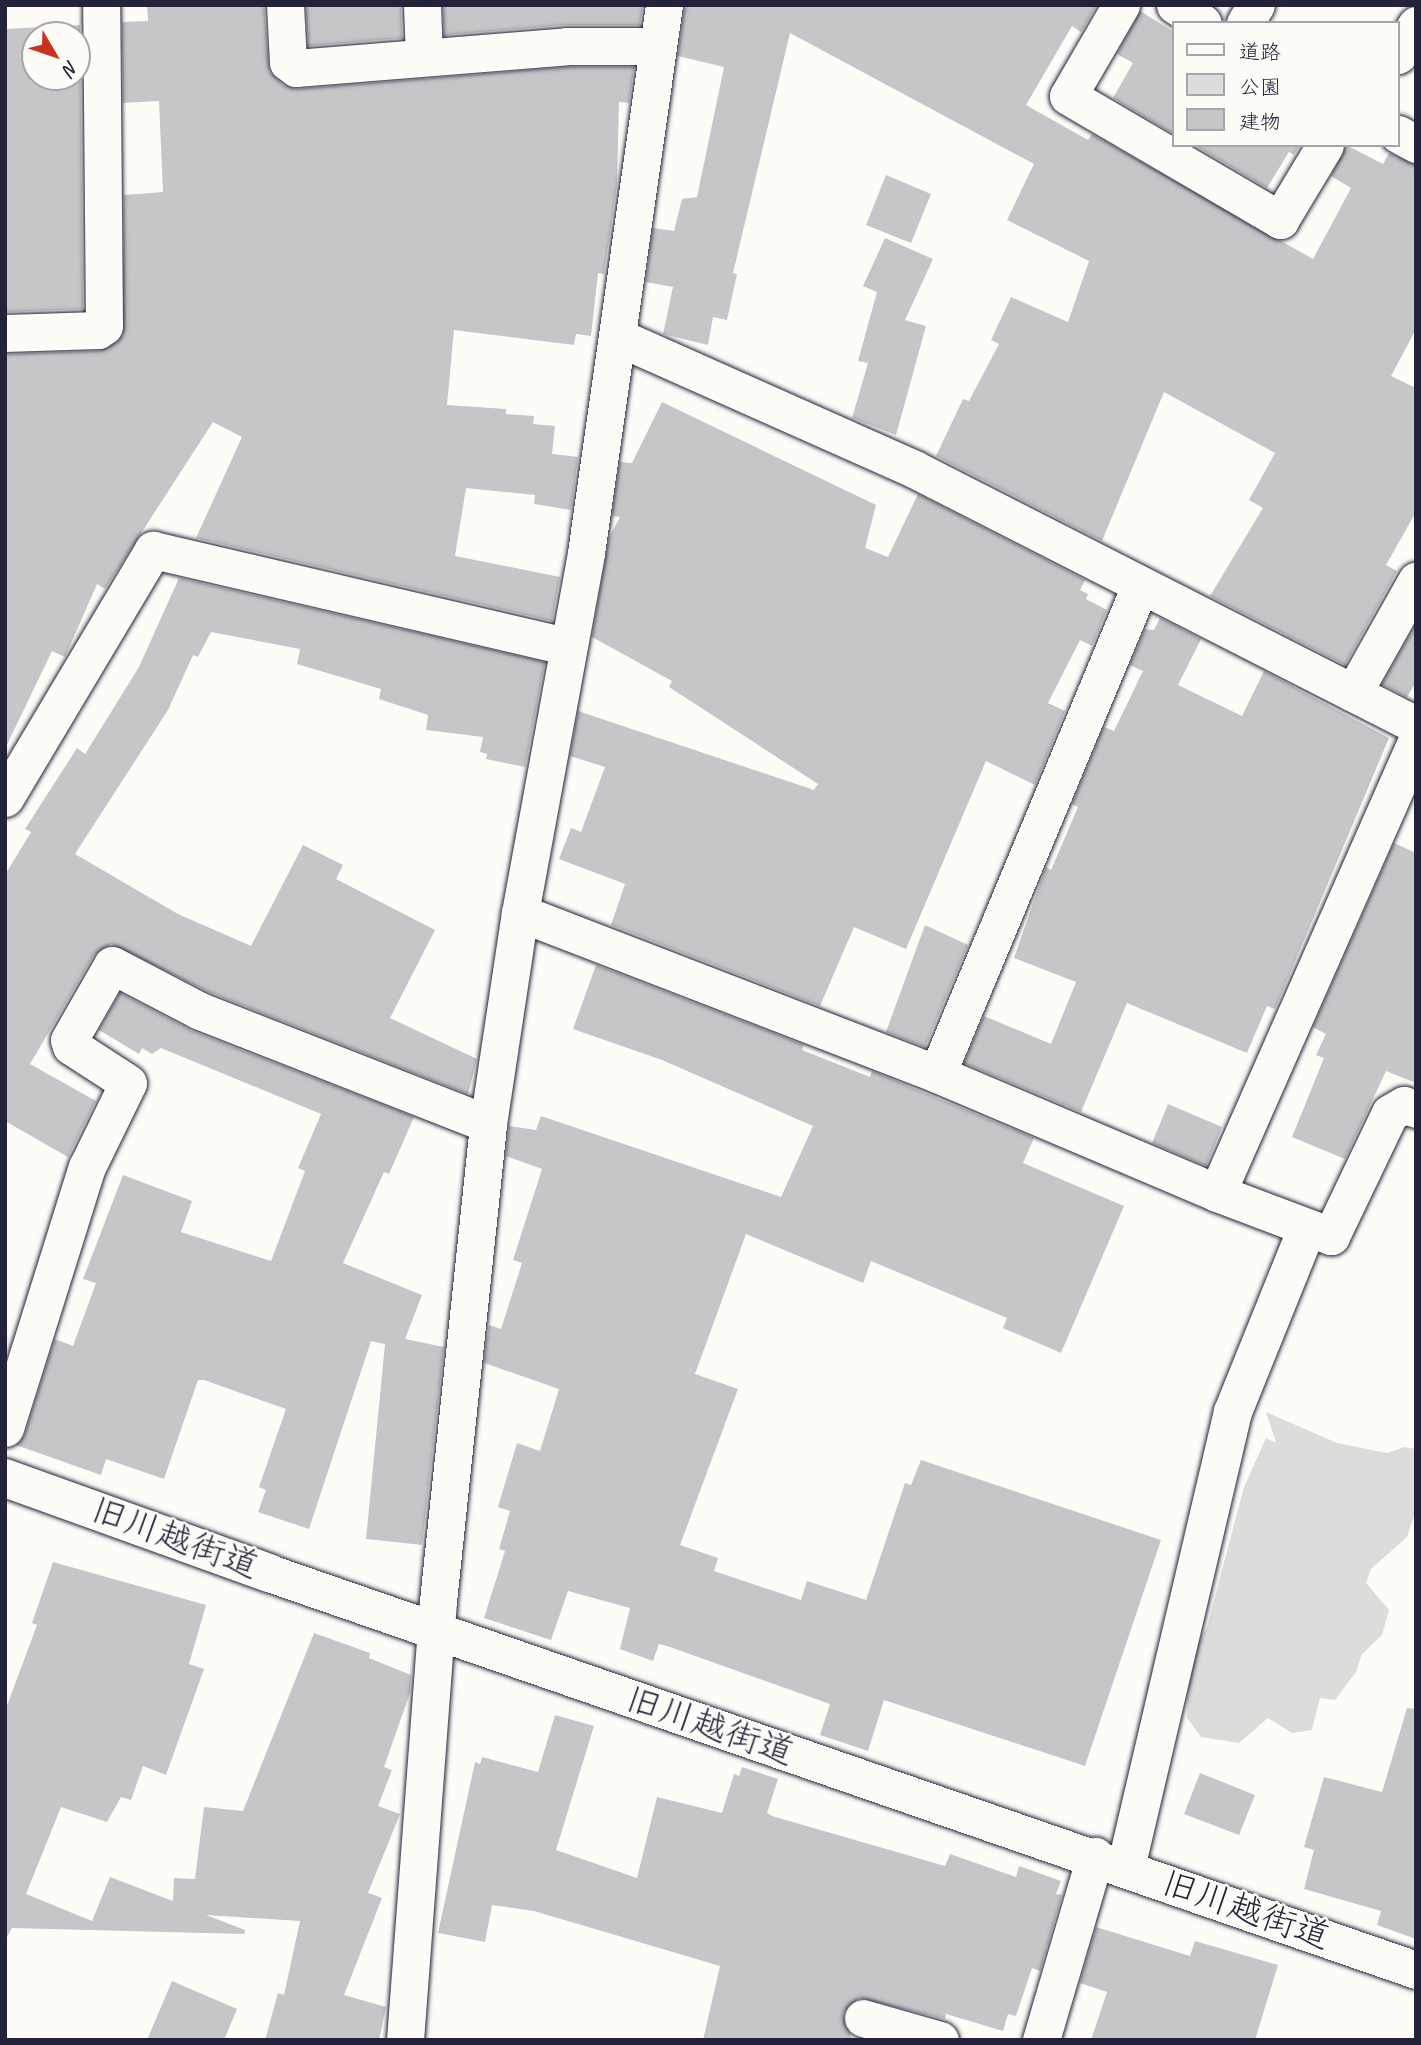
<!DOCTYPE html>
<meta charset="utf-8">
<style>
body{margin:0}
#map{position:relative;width:1421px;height:2045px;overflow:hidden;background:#fdfcf7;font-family:Caveat,"Klee One",sans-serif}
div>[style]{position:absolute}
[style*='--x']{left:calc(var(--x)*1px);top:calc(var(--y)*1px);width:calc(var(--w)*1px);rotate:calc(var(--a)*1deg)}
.green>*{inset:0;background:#dddcdb}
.building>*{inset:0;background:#c6c6c8}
.roads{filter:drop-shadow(0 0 2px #22223b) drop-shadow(0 0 2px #22223b)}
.street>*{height:37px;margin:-18.5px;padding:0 18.5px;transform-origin:18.5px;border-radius:18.5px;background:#fdfcf7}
.secondary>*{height:38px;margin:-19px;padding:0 19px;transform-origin:19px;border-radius:19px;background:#fdfcf7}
span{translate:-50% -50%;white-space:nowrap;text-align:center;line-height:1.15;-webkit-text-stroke:5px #fdfcf7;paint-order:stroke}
.street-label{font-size:35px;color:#22223b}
.frame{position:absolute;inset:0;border:7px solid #22223b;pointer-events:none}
.legend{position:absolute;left:1172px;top:21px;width:228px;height:126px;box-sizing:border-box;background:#fdfcf7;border:2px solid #a5a5ac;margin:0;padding:9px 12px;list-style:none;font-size:21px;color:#22223b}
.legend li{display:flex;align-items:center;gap:14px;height:35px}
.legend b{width:35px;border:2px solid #a5a5ac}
.north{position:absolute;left:21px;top:21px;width:70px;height:70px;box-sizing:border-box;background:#fdfcf7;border:2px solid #a5a5ac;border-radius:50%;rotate:129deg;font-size:19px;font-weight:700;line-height:28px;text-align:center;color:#22223b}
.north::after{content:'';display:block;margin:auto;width:24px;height:32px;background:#c8321e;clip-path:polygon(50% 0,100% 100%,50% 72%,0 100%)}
</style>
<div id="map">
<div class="green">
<div style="clip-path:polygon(1266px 1412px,1337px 1443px,1387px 1453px,1404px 1447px,1416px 1449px,1416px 1511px,1407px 1537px,1371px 1569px,1366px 1583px,1389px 1610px,1382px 1635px,1362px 1654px,1356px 1672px,1335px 1700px,1320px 1698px,1312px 1730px,1292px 1733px,1268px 1718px,1239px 1743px,1201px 1737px,1187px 1718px,1188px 1687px,1193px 1650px,1207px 1627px,1244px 1487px,1266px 1438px,1276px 1443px)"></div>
</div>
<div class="building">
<div style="clip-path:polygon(147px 5px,264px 5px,269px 71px,283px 85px,297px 89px,568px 67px,634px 67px,629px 103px,619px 102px,617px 184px,604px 274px,598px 273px,591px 336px,576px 334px,574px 345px,454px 330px,447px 405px,506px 409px,506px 414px,534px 416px,533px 424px,555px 426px,552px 454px,578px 457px,571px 510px,534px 504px,535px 495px,466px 488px,455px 556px,560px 577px,552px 621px,196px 538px,242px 437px,213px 422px,105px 589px,97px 584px,65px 657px,52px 651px,5px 749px,5px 354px,99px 351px,123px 335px,124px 195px,163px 192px,159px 101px,123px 103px,122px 22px,148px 21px)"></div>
<div style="clip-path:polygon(306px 5px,401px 5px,402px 38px,308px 46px)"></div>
<div style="clip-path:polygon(443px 5px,643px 5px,640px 25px,565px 25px,444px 35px)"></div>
<div style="clip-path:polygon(685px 5px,1097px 5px,1081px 32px,1072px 26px,1026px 105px,1088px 140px,1092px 134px,1313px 259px,1351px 188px,1331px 176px,1346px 145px,1383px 164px,1389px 153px,1416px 165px,1416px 329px,1391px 376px,1416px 388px,1416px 512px,1386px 565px,1397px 571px,1345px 665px,1210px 596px,1263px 508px,1249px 500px,1275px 453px,1164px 392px,1102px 541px,936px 456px,963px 399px,969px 401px,999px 344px,991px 340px,1011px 297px,1068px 322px,1089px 261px,1007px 220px,1034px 164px,790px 33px,733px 273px,737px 274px,727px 320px,713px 317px,708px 345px,663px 334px,673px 287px,646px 282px,653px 228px,674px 231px,682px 199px,697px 197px,724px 67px,678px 56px)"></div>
<div style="clip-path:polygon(1140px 11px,1174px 32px,1174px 134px,1113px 98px,1133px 63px,1117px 54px)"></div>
<div style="clip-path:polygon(evenodd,80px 25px,83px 309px,5px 312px,5px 29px,80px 25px,35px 35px,77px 35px,77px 77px,35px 77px,35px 35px)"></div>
<div style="clip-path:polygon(1194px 145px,1300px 145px,1294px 155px,1289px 152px,1267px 188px)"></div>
<div style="clip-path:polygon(886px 175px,931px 194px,911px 243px,866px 225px)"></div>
<div style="clip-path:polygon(885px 238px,933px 259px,905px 320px,926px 326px,896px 435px,852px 418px,868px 363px,858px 361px,877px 292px,863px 286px)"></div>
<div style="clip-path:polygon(662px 402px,876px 505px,865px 548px,888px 557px,918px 494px,1085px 580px,1080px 590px,1088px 594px,1086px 599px,1107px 610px,1092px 646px,1080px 640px,1048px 703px,1065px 711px,1035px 785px,986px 761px,906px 949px,854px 927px,820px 1006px,611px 925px,625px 884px,559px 859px,571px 828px,581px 832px,605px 767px,570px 756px,578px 711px,814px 790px,818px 784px,669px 687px,672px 681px,592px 637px,609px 538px,620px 517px,612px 516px,620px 462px,632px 463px)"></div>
<div style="clip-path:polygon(179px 578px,545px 662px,525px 767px,486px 759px,487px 754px,480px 752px,483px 737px,426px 730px,428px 715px,379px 699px,381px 689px,297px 664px,300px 649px,211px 632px,198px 657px,193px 655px,168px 710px,75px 854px,178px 914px,251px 946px,303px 845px,343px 865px,336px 879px,435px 930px,390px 1018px,477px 1059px,468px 1094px,209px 992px,111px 944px,94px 955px,30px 1064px,96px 1101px,68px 1157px,5px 1121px,5px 875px,31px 832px,25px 829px,77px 748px,85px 754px,139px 667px)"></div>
<div style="clip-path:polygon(1160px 618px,1201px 639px,1178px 685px,1242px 716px,1264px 671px,1389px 738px,1275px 1009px,1267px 1006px,1247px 1053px,1127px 1003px,1081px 1112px,964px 1063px,984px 1016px,1051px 1044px,1076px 982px,1014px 958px,1046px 867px,1051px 870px,1078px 807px,1072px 804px,1104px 727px,1114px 731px,1143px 671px,1130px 665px,1145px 629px,1154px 630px)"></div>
<div style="clip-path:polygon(1416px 624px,1416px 682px,1407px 697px,1382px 684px)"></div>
<div style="clip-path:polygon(1394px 843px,1416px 853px,1416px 1083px,1386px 1071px,1345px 1159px,1292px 1137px,1324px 1058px,1316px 1055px,1326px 1034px,1313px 1027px)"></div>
<div style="clip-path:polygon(925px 925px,968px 945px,925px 1047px,886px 1032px)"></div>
<div style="clip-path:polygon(596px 965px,804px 1045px,802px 1050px,870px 1077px,872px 1071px,1034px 1138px,1023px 1163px,1124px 1206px,1061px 1353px,1003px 1328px,1007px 1318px,871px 1261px,863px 1283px,746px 1234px,695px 1374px,738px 1389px,680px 1545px,718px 1558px,714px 1571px,801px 1600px,807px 1581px,866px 1600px,905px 1483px,911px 1485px,921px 1460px,1161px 1540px,1085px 1766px,884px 1700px,868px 1751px,820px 1735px,830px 1704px,667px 1646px,659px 1644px,653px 1661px,620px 1649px,630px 1608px,568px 1591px,551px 1640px,484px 1618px,505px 1551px,499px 1549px,510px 1511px,498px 1507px,517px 1443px,540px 1451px,559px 1389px,484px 1363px,489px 1325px,501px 1329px,522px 1263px,513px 1260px,542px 1169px,506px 1156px,509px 1126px,536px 1130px,541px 1116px,781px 1197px,813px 1126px,662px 1060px,573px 1029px)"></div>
<div style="clip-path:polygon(120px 993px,192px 1031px,414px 1117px,389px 1174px,384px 1172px,343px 1263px,422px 1295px,405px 1339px,444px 1347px,422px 1545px,366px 1539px,385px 1344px,371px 1341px,309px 1529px,258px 1512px,266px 1490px,259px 1487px,286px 1409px,204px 1380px,198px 1380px,164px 1479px,106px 1459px,101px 1475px,16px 1445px,25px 1434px,55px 1339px,73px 1346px,96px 1283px,83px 1279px,123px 1175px,192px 1201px,181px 1232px,271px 1261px,305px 1171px,298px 1168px,321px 1114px,161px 1048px,152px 1054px,142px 1048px,139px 1054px,99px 1030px)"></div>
<div style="clip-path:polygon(1168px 1104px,1222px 1127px,1206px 1166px,1152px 1143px)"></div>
<div style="clip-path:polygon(53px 1562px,206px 1605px,189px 1664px,204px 1669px,166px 1775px,143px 1766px,131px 1800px,121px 1797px,107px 1822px,61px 1807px,26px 1894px,92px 1921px,110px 1877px,173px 1901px,174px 1878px,195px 1879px,204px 1807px,243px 1811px,314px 1633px,370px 1653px,369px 1658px,411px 1675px,410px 1693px,384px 1767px,392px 1770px,378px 1806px,400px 1814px,368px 1893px,382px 1898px,344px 1995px,386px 2007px,379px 2040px,265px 2040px,278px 1993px,284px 1995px,300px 1921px,206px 1915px,245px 1930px,244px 1934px,12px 1928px,5px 1941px,5px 1711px,37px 1625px,32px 1623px)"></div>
<div style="clip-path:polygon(1407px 1708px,1416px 1709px,1416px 1939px,1377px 1925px,1381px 1911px,1304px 1889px,1314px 1850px,1304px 1847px,1324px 1777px,1382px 1792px)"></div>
<div style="clip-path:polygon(555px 1715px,594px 1726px,556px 1850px,637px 1878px,657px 1797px,722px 1813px,734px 1774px,739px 1776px,742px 1767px,778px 1779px,767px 1813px,772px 1816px,945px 1866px,950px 1854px,1016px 1877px,1019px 1866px,1061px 1881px,1056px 1894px,1062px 1895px,1040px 1971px,1032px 1968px,1016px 2016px,1008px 2014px,1003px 2031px,946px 2014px,945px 2019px,859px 1998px,843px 2013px,852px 2040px,703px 2040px,720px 1966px,534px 1911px,492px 1905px,485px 1942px,438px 1933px,475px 1762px,480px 1764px,482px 1757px,538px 1772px)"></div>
<div style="clip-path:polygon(1200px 1773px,1255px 1795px,1239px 1835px,1184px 1814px)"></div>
<div style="clip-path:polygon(1096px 1927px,1190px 1956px,1195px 1941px,1278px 1965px,1255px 2040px,1091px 2040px,1107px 1992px,1080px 1983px)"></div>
<div style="clip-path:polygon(172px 1981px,237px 2009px,224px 2040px,147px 2040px)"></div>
</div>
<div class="roads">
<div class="street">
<div style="--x:285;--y:5;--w:57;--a:87"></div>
<div style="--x:288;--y:62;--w:10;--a:37"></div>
<div style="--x:296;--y:68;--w:272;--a:-4.6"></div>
<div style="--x:567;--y:46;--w:91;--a:0"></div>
<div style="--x:422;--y:5;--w:51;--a:87.8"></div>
<div style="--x:1121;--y:5;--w:105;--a:120.2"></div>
<div style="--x:1068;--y:96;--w:246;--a:30.3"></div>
<div style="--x:1280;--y:220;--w:87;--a:-59"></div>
<div style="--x:1175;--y:5;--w:33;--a:33"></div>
<div style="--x:1245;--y:23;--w:21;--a:-59"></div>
<div style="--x:1398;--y:55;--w:35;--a:-59"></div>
<div style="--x:1398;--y:134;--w:21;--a:29"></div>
<div style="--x:5;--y:333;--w:93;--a:-1.8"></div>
<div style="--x:98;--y:330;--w:7;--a:-34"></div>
<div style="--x:104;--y:326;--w:321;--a:-90.5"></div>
<div style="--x:620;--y:338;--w:322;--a:24"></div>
<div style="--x:914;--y:469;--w:564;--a:27.02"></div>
<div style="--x:1353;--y:693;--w:129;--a:-60.6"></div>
<div style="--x:5;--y:798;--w:289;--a:-59.2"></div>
<div style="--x:153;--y:550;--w:425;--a:13.1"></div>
<div style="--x:520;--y:913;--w:447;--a:21.1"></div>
<div style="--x:937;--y:1074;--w:304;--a:23"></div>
<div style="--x:1217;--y:1193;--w:494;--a:-66.2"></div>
<div style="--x:937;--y:1074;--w:529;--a:-67.41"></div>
<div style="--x:1217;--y:1193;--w:122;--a:20.7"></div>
<div style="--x:1331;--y:1236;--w:136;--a:-64.4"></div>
<div style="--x:1390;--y:1113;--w:16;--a:-30"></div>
<div style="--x:1404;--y:1105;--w:13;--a:18"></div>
<div style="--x:5;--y:1428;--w:274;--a:-72.6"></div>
<div style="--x:87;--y:1167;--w:93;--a:-64"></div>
<div style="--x:128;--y:1083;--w:68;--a:-147"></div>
<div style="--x:71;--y:1046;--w:6;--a:-108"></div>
<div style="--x:69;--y:1040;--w:86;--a:-60.2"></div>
<div style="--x:112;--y:965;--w:99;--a:27.6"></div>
<div style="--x:200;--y:1011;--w:309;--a:21.4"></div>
<div style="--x:269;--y:1573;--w:1214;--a:19.09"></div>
<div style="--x:863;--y:2018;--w:80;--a:15.9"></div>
<div style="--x:405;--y:2040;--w:440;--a:-85.7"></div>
<div style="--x:438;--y:1601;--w:480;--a:-84"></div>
<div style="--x:488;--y:1124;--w:213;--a:-81.4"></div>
<div style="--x:520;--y:913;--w:366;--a:-79.6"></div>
<div style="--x:586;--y:553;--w:554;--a:-81.9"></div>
<div style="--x:1041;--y:2040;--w:192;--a:-73.6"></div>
</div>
<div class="secondary">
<div style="--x:5;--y:1478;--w:281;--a:19.8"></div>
<div style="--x:1126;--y:1868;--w:468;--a:-76.8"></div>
<div style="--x:1233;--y:1412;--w:197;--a:-68"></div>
</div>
</div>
<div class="street-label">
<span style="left:175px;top:1538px;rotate:20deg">旧川越街道</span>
<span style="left:710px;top:1726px;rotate:19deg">旧川越街道</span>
<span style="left:1246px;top:1910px;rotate:19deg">旧川越街道</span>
</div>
<div class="frame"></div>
<ul class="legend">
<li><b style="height:9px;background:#fdfcf7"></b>道路</li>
<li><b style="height:19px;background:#dddcdb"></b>公園</li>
<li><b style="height:19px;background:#c6c6c8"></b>建物</li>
</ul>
<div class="north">N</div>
</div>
